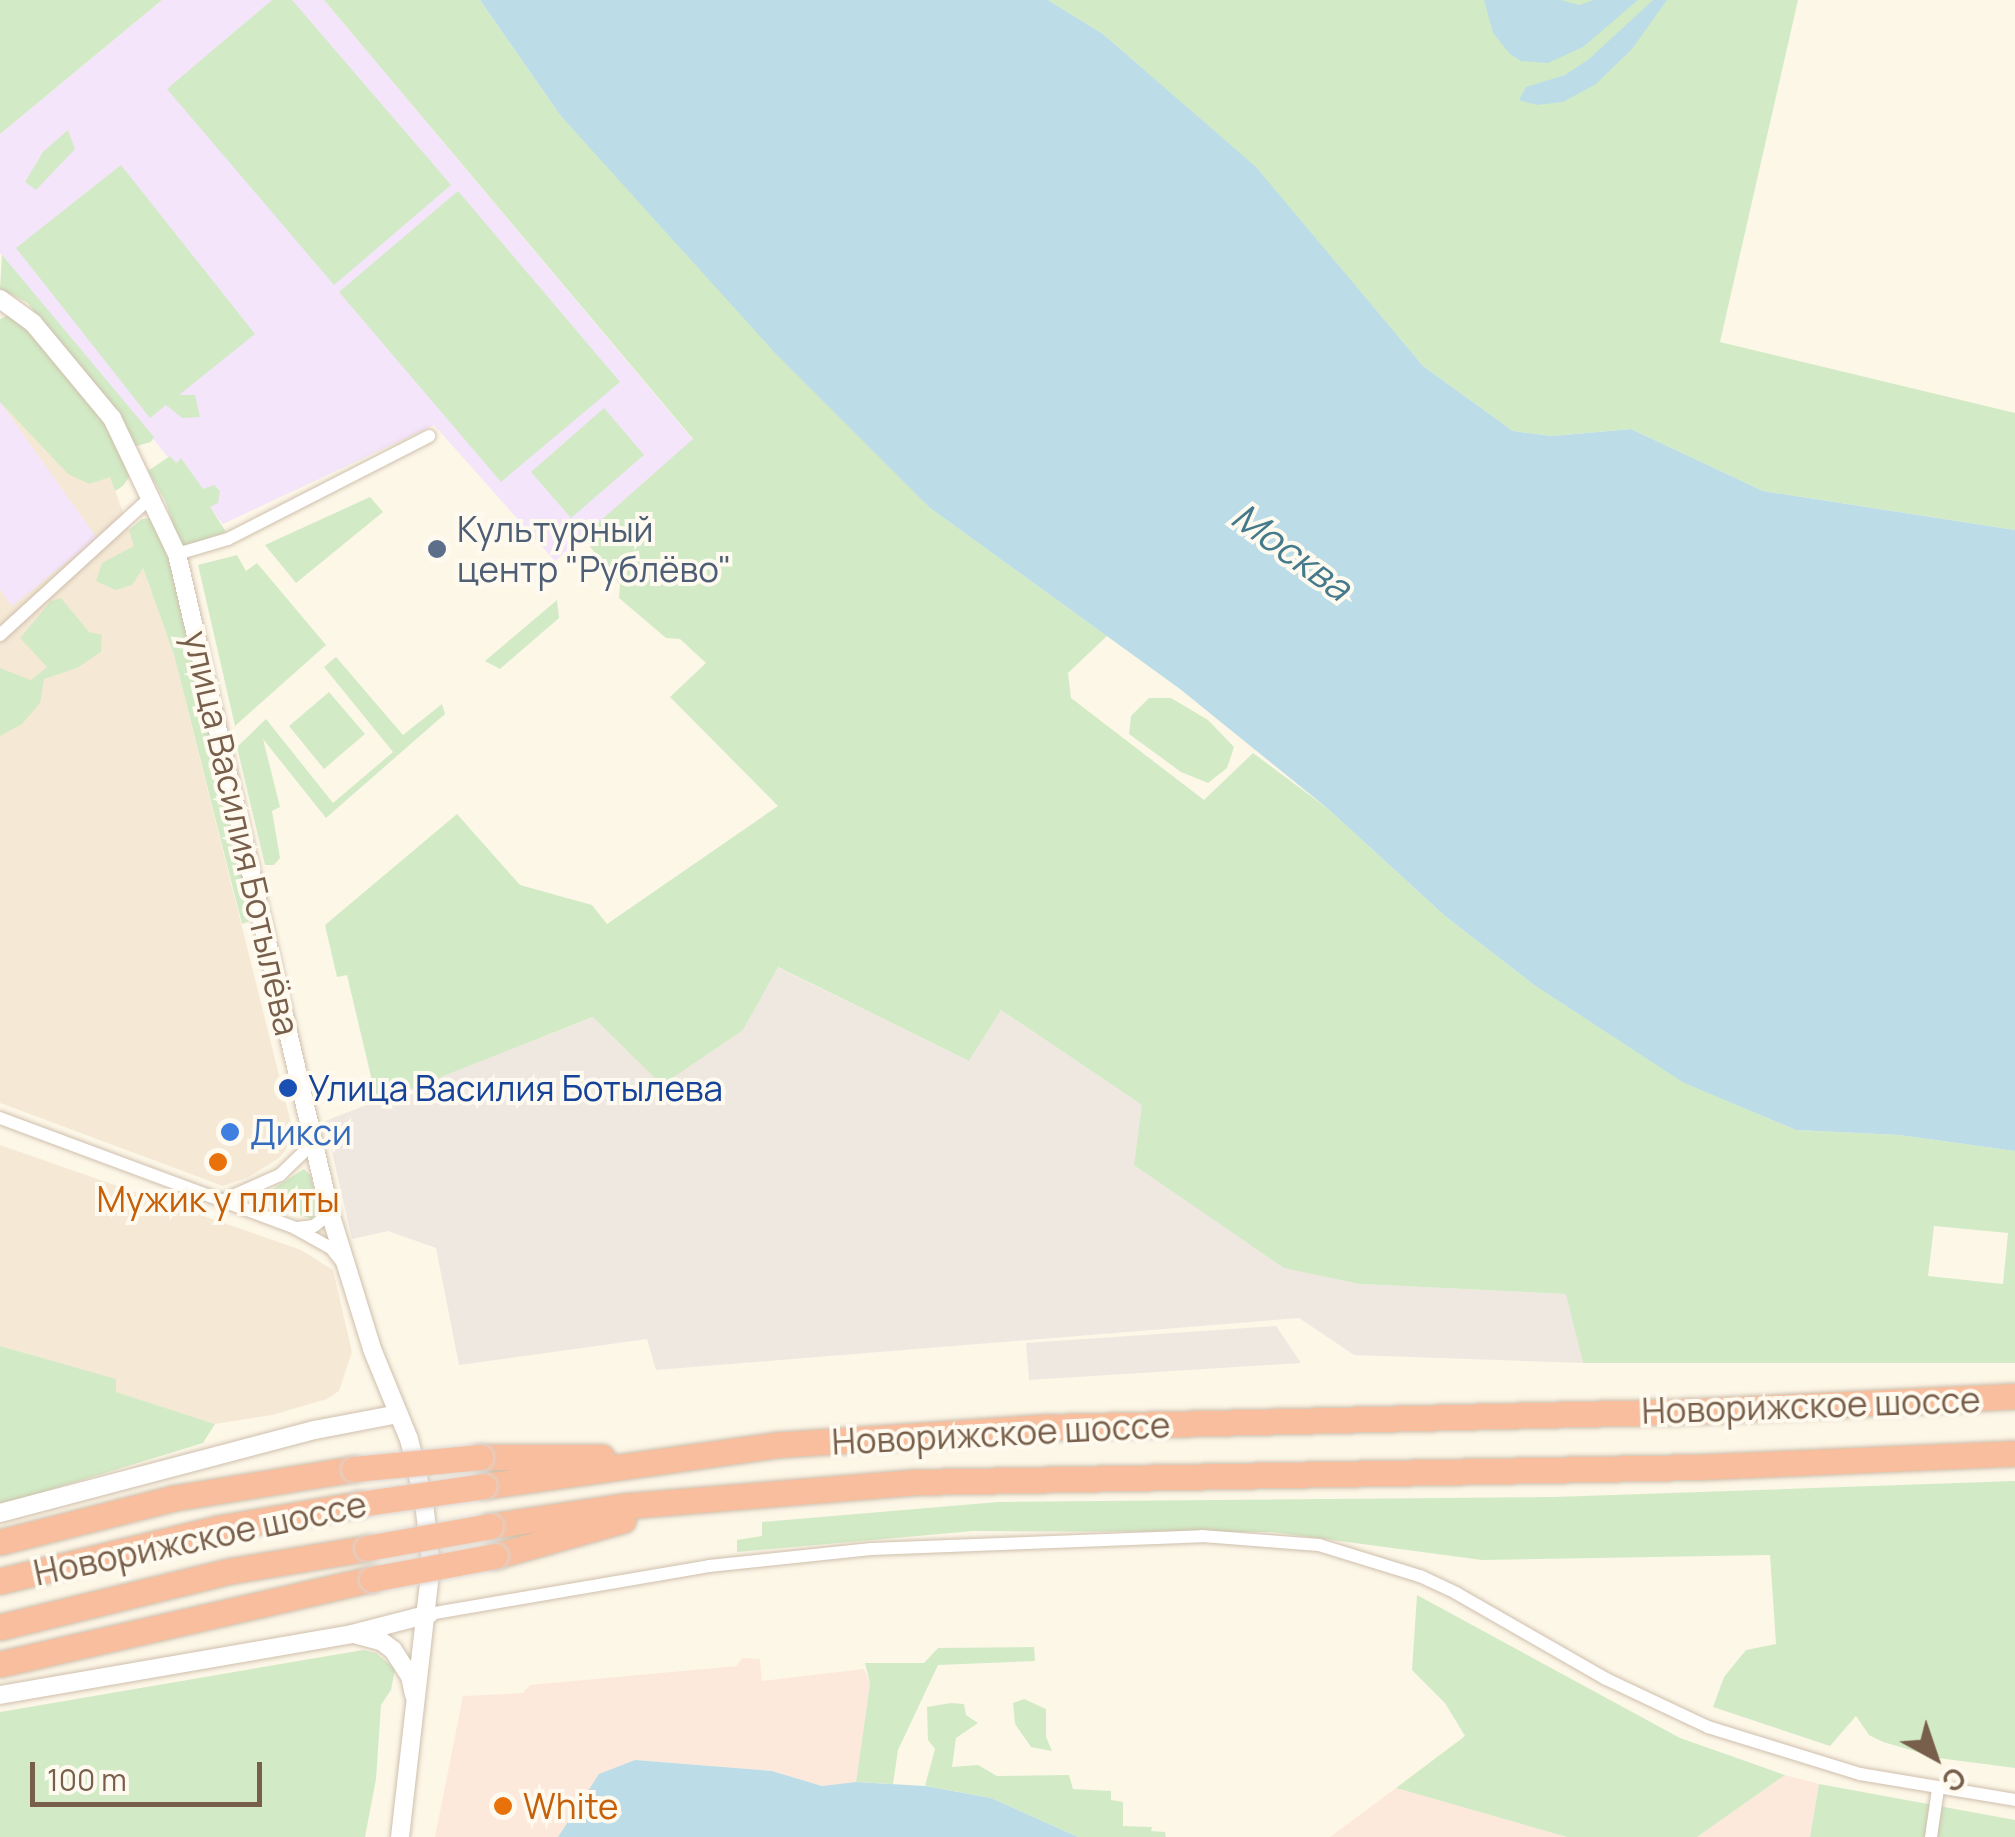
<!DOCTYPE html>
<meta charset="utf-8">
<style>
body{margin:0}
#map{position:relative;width:2015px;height:1837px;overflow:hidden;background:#fdf7e8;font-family:Manrope,sans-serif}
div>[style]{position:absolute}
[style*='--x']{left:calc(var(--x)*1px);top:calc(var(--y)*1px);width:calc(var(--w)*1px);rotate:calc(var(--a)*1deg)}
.residential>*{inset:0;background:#f5e9d6}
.commercial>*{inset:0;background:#fde9dc}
.industrial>*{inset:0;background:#eee8e1}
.education>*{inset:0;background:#f4e5fa}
.green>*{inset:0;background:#d2ebc6}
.water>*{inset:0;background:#bcdde7}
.roads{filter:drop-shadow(0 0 2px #cfbfad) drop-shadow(0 0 2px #cfbfad)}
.street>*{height:12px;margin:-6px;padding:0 6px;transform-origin:6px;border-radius:6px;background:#fff}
.secondary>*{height:18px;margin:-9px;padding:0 9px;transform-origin:9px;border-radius:9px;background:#fff}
.highway>*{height:25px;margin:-12.5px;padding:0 12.5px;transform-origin:12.5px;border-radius:12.5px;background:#f8be9e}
.bridges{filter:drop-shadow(0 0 2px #dcd5d0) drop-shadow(0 0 2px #dcd5d0)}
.highway-bridge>*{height:25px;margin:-12.5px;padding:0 12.5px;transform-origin:12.5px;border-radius:12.5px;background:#f8be9e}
.dots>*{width:28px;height:28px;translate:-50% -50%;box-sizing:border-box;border:5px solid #fffaef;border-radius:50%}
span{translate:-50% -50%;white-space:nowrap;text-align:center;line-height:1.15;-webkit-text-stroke:8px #fffaef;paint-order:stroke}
.service-label{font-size:35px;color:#4e5e75}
.left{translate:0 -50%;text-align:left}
.street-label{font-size:35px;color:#785f4b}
.transit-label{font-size:35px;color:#164399}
.shop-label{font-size:35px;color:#366cbe}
.food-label{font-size:35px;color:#c56008}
.water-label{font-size:38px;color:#447a8b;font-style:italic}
.north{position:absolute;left:1885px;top:1707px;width:100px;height:100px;-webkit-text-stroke:8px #fffaef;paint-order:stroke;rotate:140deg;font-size:28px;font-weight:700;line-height:40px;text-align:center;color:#785f4b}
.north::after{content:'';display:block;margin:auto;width:35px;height:45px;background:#785f4b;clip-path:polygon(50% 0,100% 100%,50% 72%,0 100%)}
.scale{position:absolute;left:30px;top:1762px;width:232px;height:45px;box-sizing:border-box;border:5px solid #785f4b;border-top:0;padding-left:12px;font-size:30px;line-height:35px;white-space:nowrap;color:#785f4b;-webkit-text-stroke:8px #fffaef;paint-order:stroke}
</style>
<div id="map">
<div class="residential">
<div style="clip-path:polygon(0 363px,110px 476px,174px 655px,295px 1139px,279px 1158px,249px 1177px,223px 1186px,0 1103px)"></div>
<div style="clip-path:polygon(0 1145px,301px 1250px,333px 1270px,352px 1352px,339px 1391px,327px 1399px,272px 1415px,215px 1424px,115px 1392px,116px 1380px,0 1346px)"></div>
</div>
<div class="commercial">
<div style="clip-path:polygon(742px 1658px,760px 1659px,762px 1681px,864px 1669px,870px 1682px,856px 1782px,822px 1786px,772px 1771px,635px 1760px,599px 1775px,558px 1837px,435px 1837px,463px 1696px,523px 1693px,530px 1685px,737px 1666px)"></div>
<div style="clip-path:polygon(1785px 1775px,1819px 1784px,1810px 1837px,1697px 1837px)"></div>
<div style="clip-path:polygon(1396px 1788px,1567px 1837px,1330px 1837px)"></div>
</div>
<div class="industrial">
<div style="clip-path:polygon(777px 967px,969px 1061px,1001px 1010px,1142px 1105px,1360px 1284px,1567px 1294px,1583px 1363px,1354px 1355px,1299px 1318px,656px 1370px,647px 1339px,459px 1365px,436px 1248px,388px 1231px,352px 1239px,325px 1121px,594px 1017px,743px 1030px)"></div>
<div style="clip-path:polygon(1276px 1326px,1301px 1363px,1029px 1380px,1026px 1343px)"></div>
</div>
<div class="education">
<div style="clip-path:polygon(162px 0,324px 0,693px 440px,555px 561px,434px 425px,223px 524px,0 253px,0 134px)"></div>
<div style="clip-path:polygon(0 402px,97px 538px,12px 606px,0 590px)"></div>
</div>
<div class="green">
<div style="clip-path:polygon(0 0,162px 0,0 134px)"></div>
<div style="clip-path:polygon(272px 0,292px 0,451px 185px,334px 285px,167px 89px)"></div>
<div style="clip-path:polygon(evenodd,324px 0,480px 0,560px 115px,930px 508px,1107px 636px,1068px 673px,1071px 698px,1204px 800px,1253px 753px,1327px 808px,1445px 916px,1534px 985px,1685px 1083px,1796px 1130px,1899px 1135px,2015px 1151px,2015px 1363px,1583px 1363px,1566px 1294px,1360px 1284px,1284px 1268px,1134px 1165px,1142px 1105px,1001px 1010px,969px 1061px,778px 967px,743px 1030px,662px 1085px,593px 1017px,377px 1102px,347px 975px,337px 977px,325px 925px,457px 814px,520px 885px,592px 905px,607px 924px,778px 806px,670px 697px,706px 663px,680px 639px,666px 638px,619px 598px,620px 584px,582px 537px,693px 439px,324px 0,1934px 1226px,2008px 1233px,2003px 1284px,1928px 1276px,1934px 1226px)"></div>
<div style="clip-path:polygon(1048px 0,1798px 0,1720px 342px,2015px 413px,2015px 530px,1763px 491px,1631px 429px,1552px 436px,1513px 431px,1423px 366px,1255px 167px,1103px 34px)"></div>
<div style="clip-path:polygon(68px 130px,75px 149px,36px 190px,25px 182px,43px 152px)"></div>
<div style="clip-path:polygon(121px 165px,255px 334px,179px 395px,195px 395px,200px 417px,182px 418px,166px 405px,150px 418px,16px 248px)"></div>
<div style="clip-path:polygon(458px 191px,620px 382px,501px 482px,339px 292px)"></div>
<div style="clip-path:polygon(2px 255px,154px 437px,151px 442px,133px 447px,28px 303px,0 289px)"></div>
<div style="clip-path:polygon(8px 315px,27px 327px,103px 419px,131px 474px,123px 486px,115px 491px,110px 477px,89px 484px,68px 474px,0 402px,0 319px)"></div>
<div style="clip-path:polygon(604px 408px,644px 455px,571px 518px,531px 472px)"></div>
<div style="clip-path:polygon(170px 456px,176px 463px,181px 458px,203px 489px,214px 485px,220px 491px,218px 503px,210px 507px,226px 532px,181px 548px,165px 500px,148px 471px)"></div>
<div style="clip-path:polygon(370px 497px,383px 512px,296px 583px,265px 545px)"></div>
<div style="clip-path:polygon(154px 518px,167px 542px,255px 919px,242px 924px,174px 655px,143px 568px,132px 585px,116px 590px,96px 581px,102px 563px,134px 546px,129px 530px,142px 519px)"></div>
<div style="clip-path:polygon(237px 555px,246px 571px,257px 563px,326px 645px,235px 726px,198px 565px)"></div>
<div style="clip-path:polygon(61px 598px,89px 632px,102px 635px,101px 652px,77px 668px,44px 679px,40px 703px,22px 724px,0 736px,0 668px,31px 680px,47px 667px,20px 638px,51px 601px)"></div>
<div style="clip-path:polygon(557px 600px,559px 618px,500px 669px,485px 661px)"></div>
<div style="clip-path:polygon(336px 657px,403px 735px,442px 704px,445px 714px,326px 818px,263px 739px,280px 807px,272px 811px,280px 858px,274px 865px,265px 865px,237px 747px,266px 719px,333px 803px,393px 752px,324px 667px)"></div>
<div style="clip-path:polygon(329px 692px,365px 734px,324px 769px,289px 726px)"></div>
<div style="clip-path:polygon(1149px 698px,1171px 698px,1208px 720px,1234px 747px,1227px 768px,1208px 783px,1181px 772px,1129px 734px,1131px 716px)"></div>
<div style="clip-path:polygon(304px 1169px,311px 1176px,318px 1209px,312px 1219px,255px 1200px)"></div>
<div style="clip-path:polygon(0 1346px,116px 1379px,116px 1392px,215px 1424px,203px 1443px,0 1505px)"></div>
<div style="clip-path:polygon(2015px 1481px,2015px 1768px,1938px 1758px,1883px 1742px,1869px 1735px,1856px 1716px,1830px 1746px,1713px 1707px,1724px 1677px,1746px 1650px,1776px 1644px,1770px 1555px,1482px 1560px,1272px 1532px,973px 1531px,737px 1552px,737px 1540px,762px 1536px,762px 1522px,998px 1502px,1554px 1497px)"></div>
<div style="clip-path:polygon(1417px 1595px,1680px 1738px,1785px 1775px,1697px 1837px,1567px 1837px,1396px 1788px,1465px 1736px,1445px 1703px,1412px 1670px)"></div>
<div style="clip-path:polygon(1034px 1647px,1035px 1661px,938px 1665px,898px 1750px,893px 1784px,856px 1782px,870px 1683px,865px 1663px,924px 1663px,938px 1648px)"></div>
<div style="clip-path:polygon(363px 1650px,376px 1653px,395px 1669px,391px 1690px,381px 1705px,376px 1779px,365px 1837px,0 1837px,0 1712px)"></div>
<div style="clip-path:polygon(1024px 1699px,1046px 1709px,1046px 1737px,1052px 1751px,1031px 1747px,1015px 1724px,1013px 1703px)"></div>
<div style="clip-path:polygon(951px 1703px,964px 1704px,966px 1715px,978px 1723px,956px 1738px,952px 1767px,978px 1765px,997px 1776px,1069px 1775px,1073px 1789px,1111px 1791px,1111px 1800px,1123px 1802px,1123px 1826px,1152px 1827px,1151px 1831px,1165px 1832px,1166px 1837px,1078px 1837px,991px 1798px,925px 1786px,935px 1749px,928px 1740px,927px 1707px)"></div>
<div style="clip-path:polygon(1819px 1784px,2015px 1820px,2015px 1837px,1810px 1837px)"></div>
</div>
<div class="water">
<div style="clip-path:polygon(480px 0,1048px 0,1103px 34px,1256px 167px,1423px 366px,1513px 431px,1552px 436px,1631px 429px,1763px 491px,2015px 530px,2015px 1151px,1899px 1135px,1796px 1130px,1684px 1083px,1534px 985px,1445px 916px,1327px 808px,1180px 689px,930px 508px,775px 353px,560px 115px)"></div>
<div style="clip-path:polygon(1484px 0,1561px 0,1579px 5px,1594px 0,1638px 0,1583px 47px,1548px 63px,1521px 61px,1510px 54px,1493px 33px)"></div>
<div style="clip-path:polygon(1653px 0,1667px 0,1632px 49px,1596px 84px,1563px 102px,1537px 105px,1519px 100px,1526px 87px,1565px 75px,1589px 59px)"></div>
<div style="clip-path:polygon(635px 1760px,772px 1771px,822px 1786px,856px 1782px,925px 1786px,991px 1798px,1078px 1837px,558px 1837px,599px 1774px)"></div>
</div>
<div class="roads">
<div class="street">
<div style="--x:177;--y:554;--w:53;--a:-16.4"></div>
<div style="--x:228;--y:539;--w:226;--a:-27.1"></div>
<div style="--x:0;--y:635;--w:206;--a:-42.4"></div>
<div style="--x:0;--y:1118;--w:315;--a:20.4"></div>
<div style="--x:295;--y:1228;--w:41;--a:29.1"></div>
<div style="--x:331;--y:1248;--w:16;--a:52"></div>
<div style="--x:226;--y:1199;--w:59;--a:-24"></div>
<div style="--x:280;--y:1175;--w:46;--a:-44.1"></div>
<div style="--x:297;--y:1228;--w:17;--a:-7"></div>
<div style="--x:314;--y:1226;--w:21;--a:-39"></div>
<div style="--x:429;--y:1614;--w:284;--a:-9.7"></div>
<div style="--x:709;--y:1566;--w:163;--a:-6"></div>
<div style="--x:871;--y:1549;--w:331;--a:-2.2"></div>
<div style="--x:1202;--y:1536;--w:117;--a:4.4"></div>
<div style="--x:1319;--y:1545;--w:106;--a:17.1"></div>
<div style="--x:1420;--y:1576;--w:40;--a:25"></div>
<div style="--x:1456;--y:1593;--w:173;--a:29.8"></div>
<div style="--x:1606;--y:1679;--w:113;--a:25.2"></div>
<div style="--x:1708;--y:1727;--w:159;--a:17.2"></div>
<div style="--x:1860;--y:1774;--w:157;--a:9.5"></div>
<div style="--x:1931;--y:1837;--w:49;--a:-81.7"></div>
</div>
<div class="secondary">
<div style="--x:0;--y:299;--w:41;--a:36"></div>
<div style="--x:33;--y:323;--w:124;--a:50.3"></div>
<div style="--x:112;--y:418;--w:151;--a:64.5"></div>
<div style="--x:177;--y:554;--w:677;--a:76.93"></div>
<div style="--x:330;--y:1213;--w:142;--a:72.8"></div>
<div style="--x:372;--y:1349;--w:97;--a:67.7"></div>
<div style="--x:409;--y:1439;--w:65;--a:76.6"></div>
<div style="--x:424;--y:1502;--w:63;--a:83.7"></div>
<div style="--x:431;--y:1565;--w:274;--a:96.5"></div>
<div style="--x:0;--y:1513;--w:326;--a:-14.8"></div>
<div style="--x:315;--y:1430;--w:85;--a:-10.9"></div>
<div style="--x:354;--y:1634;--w:28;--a:15"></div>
<div style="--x:381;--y:1641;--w:15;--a:37"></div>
<div style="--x:393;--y:1650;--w:31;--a:57"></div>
<div style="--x:410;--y:1676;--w:19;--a:78"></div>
<div style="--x:0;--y:1695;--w:357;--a:-9.8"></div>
<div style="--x:352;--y:1634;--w:80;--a:-14.6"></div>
</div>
<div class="highway">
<div style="--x:480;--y:1457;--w:122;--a:0"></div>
<div style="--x:484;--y:1486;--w:294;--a:-8"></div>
<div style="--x:775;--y:1445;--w:273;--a:-3.8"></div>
<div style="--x:1047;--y:1427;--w:653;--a:-1.4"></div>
<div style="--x:1700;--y:1411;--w:315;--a:-2.7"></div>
<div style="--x:490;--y:1526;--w:135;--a:-8.5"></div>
<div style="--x:624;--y:1506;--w:293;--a:-4.7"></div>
<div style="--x:916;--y:1482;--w:783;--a:-1.1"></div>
<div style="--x:1699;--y:1467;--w:316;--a:-2.5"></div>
<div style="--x:0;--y:1542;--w:179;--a:-14.2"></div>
<div style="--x:174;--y:1498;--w:182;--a:-9.2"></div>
<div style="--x:495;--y:1556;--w:133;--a:-15.7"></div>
<div style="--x:0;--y:1581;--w:225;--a:-13.6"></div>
<div style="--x:219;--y:1528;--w:142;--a:-9.7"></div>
<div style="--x:0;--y:1627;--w:237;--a:-13.7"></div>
<div style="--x:230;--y:1571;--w:139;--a:-9.5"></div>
<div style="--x:0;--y:1664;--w:382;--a:-12.9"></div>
</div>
</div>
<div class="bridges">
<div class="highway-bridge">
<div style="--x:354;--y:1469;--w:127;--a:-5.4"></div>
<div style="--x:359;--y:1504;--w:126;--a:-8.2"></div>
<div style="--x:367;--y:1548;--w:125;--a:-10.1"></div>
<div style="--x:372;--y:1579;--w:125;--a:-10.6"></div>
</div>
</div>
<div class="dots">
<div style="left:437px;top:549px;background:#5c6f8a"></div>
<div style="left:288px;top:1088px;background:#1a4fb4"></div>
<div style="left:230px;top:1132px;background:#3f7fe0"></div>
<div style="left:218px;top:1162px;background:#e8710a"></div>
<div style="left:503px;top:1806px;background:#e8710a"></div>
</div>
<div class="service-label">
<span class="left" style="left:457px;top:549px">Культурный<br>центр "Рублёво"</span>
</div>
<div class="street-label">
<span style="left:242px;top:833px;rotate:77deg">улица Василия Ботылёва</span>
<span style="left:1811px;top:1405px;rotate:-2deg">Новорижское шоссе</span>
<span style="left:1001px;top:1433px;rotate:-3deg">Новорижское шоссе</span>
<span style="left:200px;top:1538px;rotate:-12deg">Новорижское шоссе</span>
</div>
<div class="transit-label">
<span class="left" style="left:308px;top:1088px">Улица Василия Ботылева</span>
</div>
<div class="shop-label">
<span class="left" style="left:250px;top:1132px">Дикси</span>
</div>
<div class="food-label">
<span style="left:218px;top:1199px">Мужик у плиты</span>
<span class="left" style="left:523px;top:1806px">White</span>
</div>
<div class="water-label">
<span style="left:1292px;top:551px;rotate:36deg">Москва</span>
</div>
<div class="north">С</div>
<div class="scale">100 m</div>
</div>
